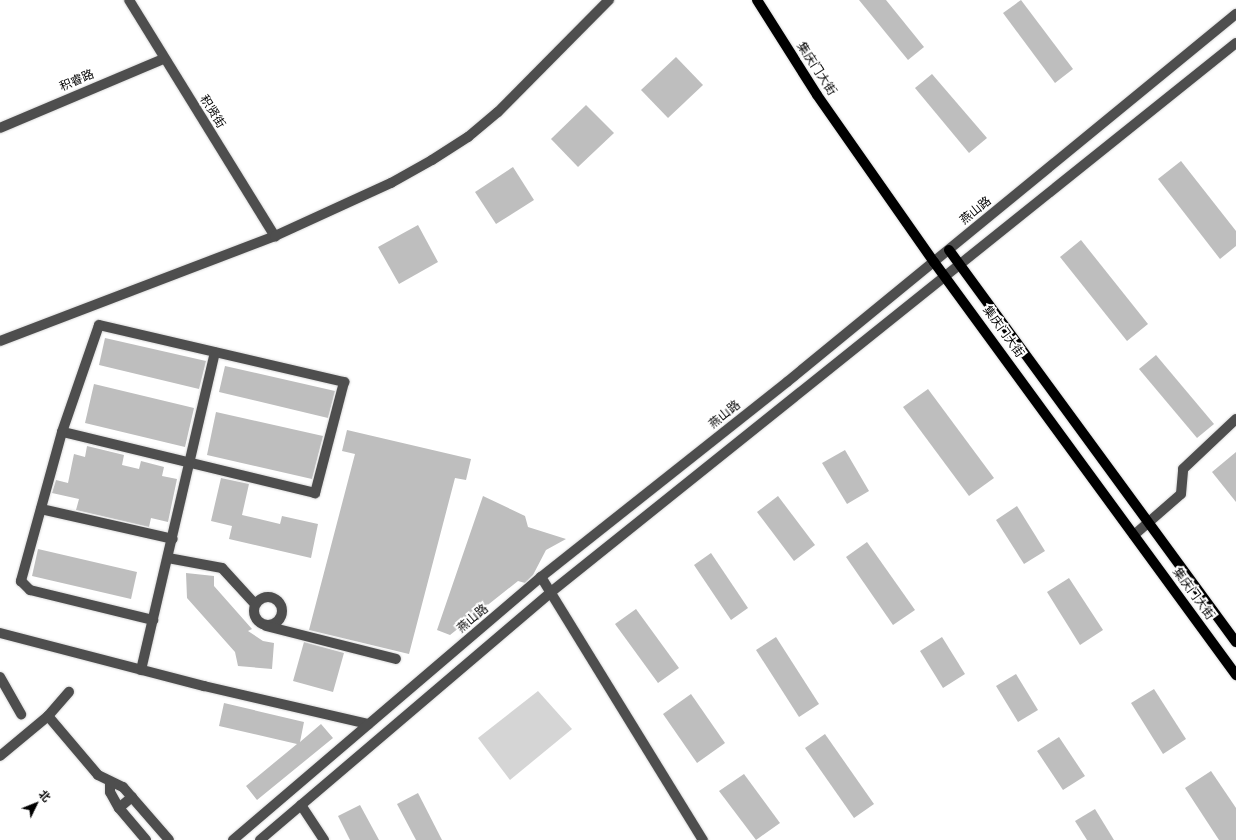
<!DOCTYPE html>
<meta charset="utf-8">
<style>
body{margin:0}
#map{position:relative;width:1236px;height:840px;overflow:hidden;background:#fff;font-family:Jost,"Noto Sans SC",sans-serif}
div>[style]{position:absolute}
[style*='--x']{left:calc(var(--x)*1px);top:calc(var(--y)*1px);width:calc(var(--w)*1px);rotate:calc(var(--a)*1deg)}
.green>*{inset:0;background:#d5d5d5}
.building>*{inset:0;background:#bebebe}
.roads{filter:drop-shadow(0 0 1px #dbdbdb) drop-shadow(0 0 1px #dbdbdb)}
.minor>*{height:10px;margin:-5px;padding:0 5px;transform-origin:5px;border-radius:5px;background:#4e4e4e}
.minor>.ring{margin:-5px;padding:0;box-sizing:content-box;background:none;border:10px solid #4e4e4e;border-radius:50%}
.major>*{height:10px;margin:-5px;padding:0 5px;transform-origin:5px;border-radius:5px;background:#000}
span{translate:-50% -50%;white-space:nowrap;text-align:center;line-height:1.15;-webkit-text-stroke:4px #fff;paint-order:stroke}
.street-label{font-size:12px;color:#000}
.north{position:absolute;left:16px;top:784px;width:40px;height:40px;-webkit-text-stroke:3px #fff;paint-order:stroke;rotate:47deg;font-size:11px;font-weight:700;line-height:16px;text-align:center;color:#000}
.north::after{content:'';display:block;margin:auto;width:14px;height:18px;background:#000;clip-path:polygon(50% 0,100% 100%,50% 72%,0 100%)}
</style>
<div id="map">
<div class="green">
<div style="clip-path:polygon(538px 691px,572px 729px,510px 780px,478px 738px)"></div>
</div>
<div class="building">
<div style="clip-path:polygon(859px 0,886px 0,924px 47px,908px 60px)"></div>
<div style="clip-path:polygon(1021px 0,1073px 69px,1055px 83px,1003px 13px)"></div>
<div style="clip-path:polygon(676px 57px,703px 85px,668px 118px,641px 90px)"></div>
<div style="clip-path:polygon(932px 74px,987px 138px,969px 153px,915px 88px)"></div>
<div style="clip-path:polygon(586px 105px,614px 133px,578px 167px,551px 139px)"></div>
<div style="clip-path:polygon(1181px 161px,1236px 231px,1236px 246px,1220px 259px,1158px 179px)"></div>
<div style="clip-path:polygon(513px 167px,534px 200px,496px 224px,475px 192px)"></div>
<div style="clip-path:polygon(418px 225px,438px 262px,399px 284px,378px 247px)"></div>
<div style="clip-path:polygon(1081px 240px,1148px 324px,1127px 341px,1060px 257px)"></div>
<div style="clip-path:polygon(105px 338px,206px 361px,199px 389px,99px 365px)"></div>
<div style="clip-path:polygon(1156px 355px,1214px 424px,1197px 438px,1139px 369px)"></div>
<div style="clip-path:polygon(225px 366px,335px 391px,328px 418px,219px 392px)"></div>
<div style="clip-path:polygon(94px 384px,194px 408px,185px 447px,85px 423px)"></div>
<div style="clip-path:polygon(928px 389px,994px 478px,969px 496px,903px 407px)"></div>
<div style="clip-path:polygon(216px 412px,323px 436px,312px 479px,207px 455px)"></div>
<div style="clip-path:polygon(347px 430px,471px 459px,466px 480px,455px 478px,409px 654px,309px 630px,355px 454px,342px 451px)"></div>
<div style="clip-path:polygon(87px 446px,124px 455px,122px 465px,139px 469px,141px 461px,164px 467px,162px 476px,177px 479px,168px 522px,151px 518px,149px 527px,76px 510px,79px 499px,52px 493px,56px 480px,68px 483px,74px 454px,85px 457px)"></div>
<div style="clip-path:polygon(845px 450px,869px 491px,847px 504px,822px 463px)"></div>
<div style="clip-path:polygon(1236px 452px,1236px 502px,1212px 472px)"></div>
<div style="clip-path:polygon(221px 478px,249px 484px,242px 515px,280px 524px,282px 516px,318px 524px,311px 558px,229px 539px,232px 526px,211px 521px)"></div>
<div style="clip-path:polygon(483px 496px,525px 516px,528px 527px,566px 539px,546px 550px,533px 575px,525px 583px,518px 581px,450px 635px,437px 630px)"></div>
<div style="clip-path:polygon(778px 496px,815px 545px,794px 561px,757px 512px)"></div>
<div style="clip-path:polygon(1017px 506px,1045px 551px,1024px 564px,996px 520px)"></div>
<div style="clip-path:polygon(867px 542px,915px 610px,893px 625px,846px 557px)"></div>
<div style="clip-path:polygon(38px 549px,137px 572px,131px 599px,32px 576px)"></div>
<div style="clip-path:polygon(711px 553px,748px 608px,731px 620px,694px 565px)"></div>
<div style="clip-path:polygon(186px 573px,214px 576px,214px 586px,252px 629px,248px 631px,263px 641px,274px 643px,272px 669px,238px 666px,235px 652px,187px 598px)"></div>
<div style="clip-path:polygon(1069px 578px,1103px 630px,1080px 645px,1047px 592px)"></div>
<div style="clip-path:polygon(636px 609px,679px 668px,658px 683px,615px 624px)"></div>
<div style="clip-path:polygon(776px 637px,819px 704px,799px 717px,756px 650px)"></div>
<div style="clip-path:polygon(942px 637px,965px 674px,943px 688px,920px 651px)"></div>
<div style="clip-path:polygon(304px 642px,344px 653px,333px 692px,293px 681px)"></div>
<div style="clip-path:polygon(1016px 674px,1038px 710px,1018px 722px,996px 686px)"></div>
<div style="clip-path:polygon(1154px 689px,1186px 739px,1163px 754px,1131px 703px)"></div>
<div style="clip-path:polygon(691px 694px,725px 743px,697px 763px,663px 714px)"></div>
<div style="clip-path:polygon(224px 703px,304px 722px,300px 742px,321px 724px,333px 738px,257px 800px,246px 786px,297px 744px,219px 726px)"></div>
<div style="clip-path:polygon(825px 734px,874px 804px,854px 818px,805px 748px)"></div>
<div style="clip-path:polygon(1059px 737px,1085px 776px,1063px 790px,1037px 751px)"></div>
<div style="clip-path:polygon(1211px 771px,1236px 808px,1236px 840px,1219px 840px,1185px 788px)"></div>
<div style="clip-path:polygon(744px 774px,780px 823px,756px 840px,719px 791px)"></div>
<div style="clip-path:polygon(418px 793px,442px 840px,416px 840px,397px 804px)"></div>
<div style="clip-path:polygon(360px 805px,379px 840px,350px 840px,338px 816px)"></div>
<div style="clip-path:polygon(1095px 809px,1114px 840px,1087px 840px,1075px 821px)"></div>
</div>
<div class="roads">
<div class="minor">
<div style="--x:129;--y:0;--w:278;--a:58.3"></div>
<div style="--x:0;--y:128;--w:177;--a:-22.9"></div>
<div style="--x:99;--y:325;--w:252;--a:13.1"></div>
<div style="--x:344;--y:382;--w:115;--a:104.6"></div>
<div style="--x:315;--y:493;--w:260;--a:-166.4"></div>
<div style="--x:62;--y:432;--w:113;--a:-70.9"></div>
<div style="--x:0;--y:341;--w:294;--a:-20.9"></div>
<div style="--x:275;--y:236;--w:128;--a:-24.6"></div>
<div style="--x:391;--y:183;--w:47;--a:-29.3"></div>
<div style="--x:432;--y:160;--w:43;--a:-32.6"></div>
<div style="--x:468;--y:137;--w:39;--a:-40"></div>
<div style="--x:498;--y:112;--w:158;--a:-45.3"></div>
<div style="--x:62;--y:432;--w:155;--a:105.4"></div>
<div style="--x:21;--y:581;--w:13;--a:45"></div>
<div style="--x:30;--y:590;--w:127;--a:13.7"></div>
<div style="--x:41;--y:509;--w:135;--a:12.8"></div>
<div style="--x:1134;--y:535;--w:62;--a:-41.1"></div>
<div style="--x:1181;--y:494;--w:25;--a:-85"></div>
<div style="--x:1183;--y:469;--w:73;--a:-43.3"></div>
<div style="--x:168;--y:558;--w:55;--a:10.5"></div>
<div style="--x:222;--y:568;--w:49;--a:47.5"></div>
<div style="--x:541;--y:577;--w:309;--a:58.4"></div>
<div class="ring" style="left:254px;top:597px;width:18px;height:18px"></div>
<div style="--x:266;--y:626;--w:134;--a:14.2"></div>
<div style="--x:0;--y:633;--w:211;--a:14.6"></div>
<div style="--x:204;--y:686;--w:169;--a:13"></div>
<div style="--x:141;--y:670;--w:326;--a:-76.9"></div>
<div style="--x:0;--y:677;--w:43;--a:60.4"></div>
<div style="--x:48;--y:716;--w:32;--a:-49"></div>
<div style="--x:0;--y:756;--w:62;--a:-39.8"></div>
<div style="--x:48;--y:716;--w:77;--a:49.7"></div>
<div style="--x:98;--y:775;--w:28;--a:26"></div>
<div style="--x:123;--y:787;--w:70;--a:49"></div>
<div style="--x:110;--y:782;--w:10;--a:90"></div>
<div style="--x:110;--y:792;--w:18;--a:61"></div>
<div style="--x:132;--y:797;--w:17;--a:140"></div>
<div style="--x:119;--y:808;--w:42;--a:49.8"></div>
<div style="--x:301;--y:805;--w:42;--a:56.7"></div>
<div style="--x:233;--y:840;--w:405;--a:-40.5"></div>
<div style="--x:541;--y:577;--w:314;--a:-38.4"></div>
<div style="--x:787;--y:382;--w:581;--a:-39.34"></div>
<div style="--x:260;--y:840;--w:382;--a:-40.4"></div>
<div style="--x:551;--y:592;--w:878;--a:-38.71"></div>
</div>
<div class="major">
<div style="--x:757;--y:0;--w:112;--a:57.7"></div>
<div style="--x:817;--y:95;--w:204;--a:55"></div>
<div style="--x:934;--y:262;--w:512;--a:53.82"></div>
<div style="--x:949;--y:250;--w:486;--a:53.8"></div>
</div>
</div>
<div class="street-label">
<span style="left:816px;top:69px;rotate:57deg">集庆门大街</span>
<span style="left:77px;top:81px;rotate:-23deg">积睿路</span>
<span style="left:212px;top:112px;rotate:58deg">积贤街</span>
<span style="left:976px;top:211px;rotate:-39deg">燕山路</span>
<span style="left:1003px;top:332px;rotate:54deg">集庆门大街</span>
<span style="left:725px;top:415px;rotate:-39deg">燕山路</span>
<span style="left:1193px;top:594px;rotate:54deg">集庆门大街</span>
<span style="left:473px;top:619px;rotate:-40deg">燕山路</span>
</div>
<div class="north">北</div>
</div>
